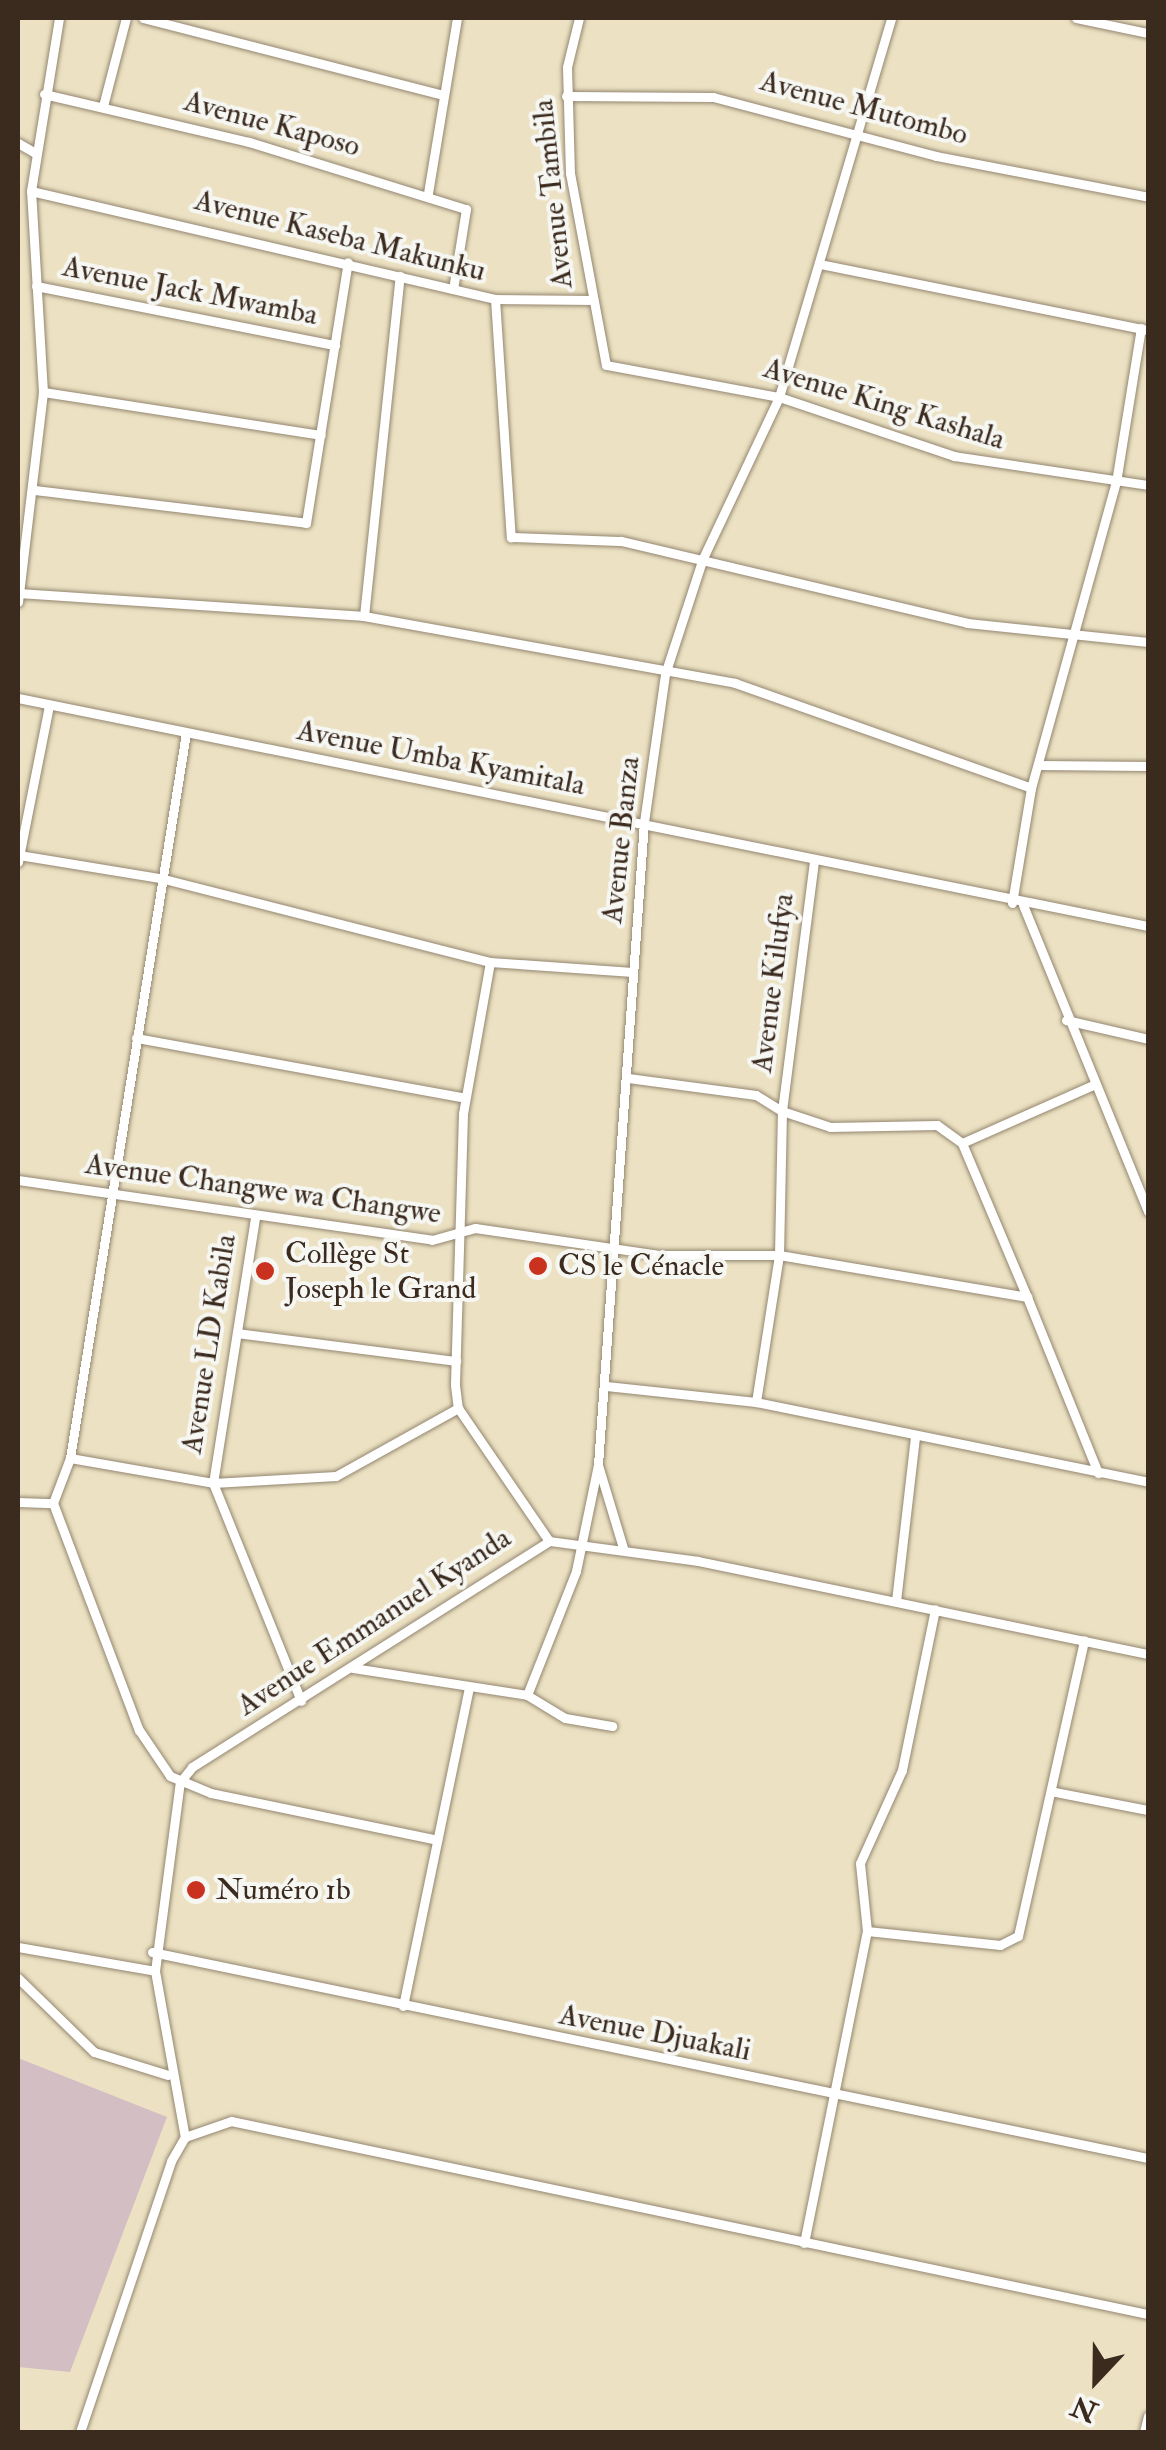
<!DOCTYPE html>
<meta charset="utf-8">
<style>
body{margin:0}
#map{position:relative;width:1166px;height:2450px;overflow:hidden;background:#ece2c3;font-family:"IM FELL Double Pica",serif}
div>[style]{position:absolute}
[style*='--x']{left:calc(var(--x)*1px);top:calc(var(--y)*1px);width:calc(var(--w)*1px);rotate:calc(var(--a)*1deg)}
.industrial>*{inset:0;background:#d2bec3}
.roads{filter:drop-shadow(0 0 2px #948670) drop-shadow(0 0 2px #948670)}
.street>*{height:9px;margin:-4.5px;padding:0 4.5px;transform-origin:4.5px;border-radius:4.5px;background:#fff}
.dots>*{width:28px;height:28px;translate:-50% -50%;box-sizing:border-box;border:5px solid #f6f6f2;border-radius:50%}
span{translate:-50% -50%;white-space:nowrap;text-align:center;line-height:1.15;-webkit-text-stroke:8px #f6f6f2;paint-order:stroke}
.street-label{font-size:30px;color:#3b2a1e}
.poi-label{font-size:30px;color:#3b2a1e}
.left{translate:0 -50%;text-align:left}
.frame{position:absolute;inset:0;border:20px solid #3b2a1e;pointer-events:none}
.north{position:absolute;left:1046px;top:2330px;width:100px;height:100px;-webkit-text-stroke:8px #f6f6f2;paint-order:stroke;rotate:202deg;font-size:28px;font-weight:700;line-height:40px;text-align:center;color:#3b2a1e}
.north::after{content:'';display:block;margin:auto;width:35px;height:45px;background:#3b2a1e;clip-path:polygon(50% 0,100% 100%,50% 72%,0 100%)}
</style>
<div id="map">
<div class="industrial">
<div style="clip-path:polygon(18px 2058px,167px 2117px,70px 2372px,18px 2367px)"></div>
</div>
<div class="roads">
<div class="street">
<div style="--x:143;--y:18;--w:309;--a:14.4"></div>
<div style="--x:579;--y:18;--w:50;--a:103.8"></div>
<div style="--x:567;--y:67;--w:106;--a:88.4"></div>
<div style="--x:570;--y:173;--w:195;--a:79.4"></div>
<div style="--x:606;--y:365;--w:176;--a:10.5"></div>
<div style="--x:779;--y:397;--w:185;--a:18.6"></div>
<div style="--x:954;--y:456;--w:196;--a:8.5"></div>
<div style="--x:1076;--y:18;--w:74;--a:11.8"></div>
<div style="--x:44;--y:94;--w:211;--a:13.2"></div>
<div style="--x:249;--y:142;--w:227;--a:17.2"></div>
<div style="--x:466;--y:209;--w:81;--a:99.2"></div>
<div style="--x:566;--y:96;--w:147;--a:0.4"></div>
<div style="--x:713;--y:97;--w:231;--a:14.8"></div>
<div style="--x:936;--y:156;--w:216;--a:10.9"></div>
<div style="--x:103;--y:106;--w:91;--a:-75.4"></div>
<div style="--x:18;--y:143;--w:20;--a:30"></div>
<div style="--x:31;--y:191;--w:476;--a:13.1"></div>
<div style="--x:495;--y:299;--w:94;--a:0.6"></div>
<div style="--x:428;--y:193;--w:177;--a:-80.6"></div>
<div style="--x:820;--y:264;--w:335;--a:11.4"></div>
<div style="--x:36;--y:286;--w:305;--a:11.2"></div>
<div style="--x:495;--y:299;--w:239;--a:86.2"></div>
<div style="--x:511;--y:537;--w:110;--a:2.1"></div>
<div style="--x:621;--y:541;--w:356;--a:13.3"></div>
<div style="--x:967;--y:623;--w:182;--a:6"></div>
<div style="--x:43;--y:392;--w:281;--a:8.8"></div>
<div style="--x:35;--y:490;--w:273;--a:6.9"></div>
<div style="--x:306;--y:523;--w:264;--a:-80.9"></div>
<div style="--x:19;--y:593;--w:346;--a:3.8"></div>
<div style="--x:364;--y:616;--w:377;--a:10.2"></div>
<div style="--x:735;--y:683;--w:314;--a:19.5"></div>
<div style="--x:1031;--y:788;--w:318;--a:-74.5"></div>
<div style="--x:1116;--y:482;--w:156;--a:-80.8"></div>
<div style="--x:18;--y:602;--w:211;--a:-83.2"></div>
<div style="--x:43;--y:392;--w:201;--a:-93.4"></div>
<div style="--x:31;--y:191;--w:175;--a:-80.8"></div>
<div style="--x:364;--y:616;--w:342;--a:-84"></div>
<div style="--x:18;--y:698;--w:1153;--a:11.41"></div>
<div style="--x:1038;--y:765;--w:110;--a:0.5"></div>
<div style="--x:19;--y:855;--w:143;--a:9.3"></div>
<div style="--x:160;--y:878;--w:341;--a:14.3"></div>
<div style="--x:490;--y:962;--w:143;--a:4"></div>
<div style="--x:814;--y:861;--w:252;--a:97.3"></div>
<div style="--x:782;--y:1111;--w:51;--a:18.4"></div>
<div style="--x:830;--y:1127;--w:107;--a:-1.1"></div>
<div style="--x:937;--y:1125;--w:31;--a:36"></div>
<div style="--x:18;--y:862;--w:160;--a:-78.8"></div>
<div style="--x:1012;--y:903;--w:117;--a:-80.6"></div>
<div style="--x:1023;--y:905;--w:331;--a:67.8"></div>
<div style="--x:490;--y:962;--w:154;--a:100.1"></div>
<div style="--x:463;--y:1114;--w:271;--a:91.7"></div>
<div style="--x:455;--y:1385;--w:23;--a:83"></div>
<div style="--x:458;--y:1408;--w:161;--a:55.6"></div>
<div style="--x:1066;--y:1020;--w:84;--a:13"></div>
<div style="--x:136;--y:1038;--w:334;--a:10.3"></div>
<div style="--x:628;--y:1078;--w:129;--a:7.6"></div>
<div style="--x:756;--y:1095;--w:31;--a:32"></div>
<div style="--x:782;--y:1111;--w:144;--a:91.2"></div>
<div style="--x:779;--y:1255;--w:252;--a:9.6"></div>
<div style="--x:1027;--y:1297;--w:190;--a:68"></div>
<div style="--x:18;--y:1180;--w:418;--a:8.2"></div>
<div style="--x:432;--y:1240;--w:45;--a:-15.6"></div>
<div style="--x:475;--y:1228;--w:186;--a:8.3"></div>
<div style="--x:659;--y:1255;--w:120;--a:0"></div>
<div style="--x:779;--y:1255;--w:149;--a:98.9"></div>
<div style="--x:255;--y:1218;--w:268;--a:99"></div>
<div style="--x:213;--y:1483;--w:235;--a:68"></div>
<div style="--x:1027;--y:1297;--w:167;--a:-112.9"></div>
<div style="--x:962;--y:1143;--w:143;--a:-23.9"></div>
<div style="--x:237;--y:1333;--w:221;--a:7.3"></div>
<div style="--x:606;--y:1386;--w:151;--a:6.1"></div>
<div style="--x:756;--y:1402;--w:400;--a:11.5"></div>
<div style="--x:70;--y:1458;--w:734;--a:-80.91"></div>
<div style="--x:598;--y:1465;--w:87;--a:73.2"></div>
<div style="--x:18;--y:1502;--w:35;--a:2"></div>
<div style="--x:53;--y:1503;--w:48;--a:-69.3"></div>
<div style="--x:70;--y:1458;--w:145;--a:9.9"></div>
<div style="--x:213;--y:1483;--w:123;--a:-3.3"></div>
<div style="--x:336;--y:1476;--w:140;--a:-29.1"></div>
<div style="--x:53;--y:1503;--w:243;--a:69.3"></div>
<div style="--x:139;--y:1730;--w:55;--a:56"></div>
<div style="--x:170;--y:1776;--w:44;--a:22.5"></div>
<div style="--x:211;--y:1793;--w:231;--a:11.7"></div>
<div style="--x:896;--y:1601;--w:166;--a:-83.4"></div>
<div style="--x:353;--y:1668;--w:176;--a:8.8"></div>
<div style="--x:527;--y:1695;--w:44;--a:31.2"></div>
<div style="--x:565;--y:1718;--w:48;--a:9.7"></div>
<div style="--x:527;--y:1695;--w:133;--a:-68.4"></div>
<div style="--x:576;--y:1571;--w:108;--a:-78.3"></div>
<div style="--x:598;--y:1465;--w:645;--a:-85.91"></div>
<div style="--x:644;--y:822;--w:149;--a:-81.9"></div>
<div style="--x:665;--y:674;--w:122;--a:-71.9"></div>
<div style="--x:703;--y:558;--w:178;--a:-64.7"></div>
<div style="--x:779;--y:397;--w:395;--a:-73.5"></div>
<div style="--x:1055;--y:1792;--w:95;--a:11"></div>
<div style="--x:867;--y:1931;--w:68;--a:-95.9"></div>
<div style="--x:860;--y:1863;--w:102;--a:-65.7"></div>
<div style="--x:902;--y:1770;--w:164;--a:-78.4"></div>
<div style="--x:18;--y:1947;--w:139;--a:9.9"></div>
<div style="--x:155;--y:1971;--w:169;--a:79.8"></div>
<div style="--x:152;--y:1952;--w:1017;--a:11.69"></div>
<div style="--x:155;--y:1971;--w:191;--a:-82.5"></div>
<div style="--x:180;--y:1782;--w:19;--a:-51"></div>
<div style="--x:192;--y:1767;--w:423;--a:-32.3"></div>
<div style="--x:549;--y:1541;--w:150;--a:7.6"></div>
<div style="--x:698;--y:1561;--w:460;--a:11.7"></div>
<div style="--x:18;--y:1978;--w:106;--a:44.2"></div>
<div style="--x:94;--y:2052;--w:77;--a:17.3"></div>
<div style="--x:403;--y:2006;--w:325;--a:-78.3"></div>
<div style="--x:804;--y:2243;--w:318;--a:-78.6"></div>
<div style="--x:867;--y:1931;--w:134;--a:6"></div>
<div style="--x:1000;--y:1945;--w:20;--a:-27"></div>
<div style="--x:1018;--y:1936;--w:303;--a:-77.4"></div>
<div style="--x:80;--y:2432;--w:286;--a:-71.4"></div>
<div style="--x:171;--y:2161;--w:28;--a:-60"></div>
<div style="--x:185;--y:2137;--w:49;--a:-19.2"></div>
<div style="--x:231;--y:2121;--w:937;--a:11.89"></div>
<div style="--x:1144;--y:2432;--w:16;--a:-76"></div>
</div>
</div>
<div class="dots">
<div style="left:538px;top:1266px;background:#c8321e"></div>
<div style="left:265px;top:1271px;background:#c8321e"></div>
<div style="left:196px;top:1890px;background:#c8321e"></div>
</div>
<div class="street-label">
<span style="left:864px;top:108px;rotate:15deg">Avenue Mutombo</span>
<span style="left:272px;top:124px;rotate:15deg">Avenue Kaposo</span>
<span style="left:553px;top:194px;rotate:-96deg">Avenue Tambila</span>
<span style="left:340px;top:236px;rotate:14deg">Avenue Kaseba Makunku</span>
<span style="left:190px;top:291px;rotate:11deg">Avenue Jack Mwamba</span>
<span style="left:884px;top:404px;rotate:17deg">Avenue King Kashala</span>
<span style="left:441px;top:758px;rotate:11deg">Avenue Umba Kyamitala</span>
<span style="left:621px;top:840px;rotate:-84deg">Avenue Banza</span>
<span style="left:773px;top:983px;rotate:-83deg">Avenue Kilufya</span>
<span style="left:263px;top:1189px;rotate:8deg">Avenue Changwe wa Changwe</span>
<span style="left:209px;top:1344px;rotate:-81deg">Avenue LD Kabila</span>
<span style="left:374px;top:1622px;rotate:-33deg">Avenue Emmanuel Kyanda</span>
<span style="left:655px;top:2033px;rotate:11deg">Avenue Djuakali</span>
</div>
<div class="poi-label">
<span class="left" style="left:285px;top:1271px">Collège St<br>Joseph le Grand</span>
<span class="left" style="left:558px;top:1266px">CS le Cénacle</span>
<span class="left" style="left:216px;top:1890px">Numéro 1b</span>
</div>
<div class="frame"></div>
<div class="north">N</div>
</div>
